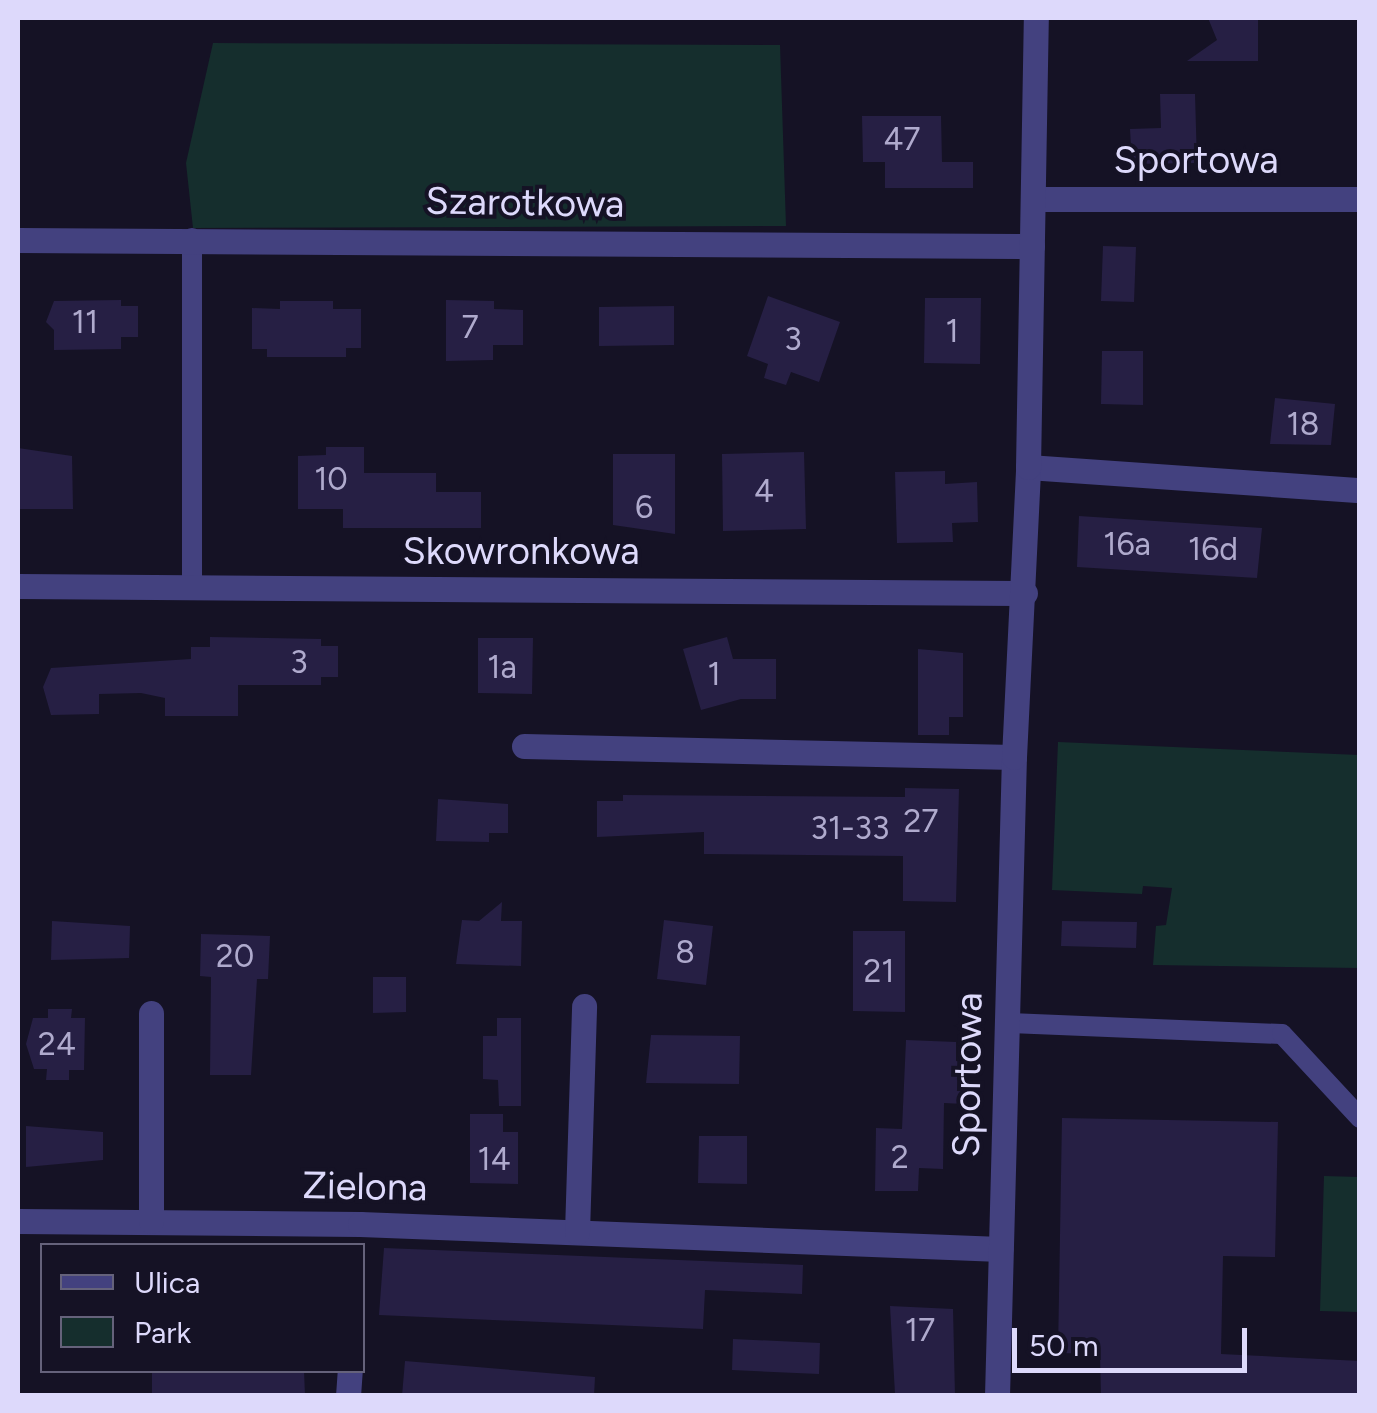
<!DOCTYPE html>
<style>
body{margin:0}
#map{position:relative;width:1377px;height:1413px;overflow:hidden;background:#151225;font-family:Figtree,sans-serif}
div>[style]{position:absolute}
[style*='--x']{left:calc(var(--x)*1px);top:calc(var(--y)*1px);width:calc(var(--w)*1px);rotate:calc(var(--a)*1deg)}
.green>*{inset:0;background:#152e2d}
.building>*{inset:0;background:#261f44}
.service>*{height:20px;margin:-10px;padding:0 10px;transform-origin:10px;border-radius:10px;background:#43417f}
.minor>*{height:25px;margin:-12.5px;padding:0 12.5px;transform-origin:12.5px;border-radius:12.5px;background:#43417f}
span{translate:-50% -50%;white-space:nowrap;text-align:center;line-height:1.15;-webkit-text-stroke:8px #151225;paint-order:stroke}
.number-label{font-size:32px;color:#afaacd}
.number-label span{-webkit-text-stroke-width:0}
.street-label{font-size:38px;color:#ddd9fb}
.frame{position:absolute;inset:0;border:20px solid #ddd9fb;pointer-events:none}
.legend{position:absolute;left:40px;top:1243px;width:325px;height:130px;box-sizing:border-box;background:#151225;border:2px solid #65627b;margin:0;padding:12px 18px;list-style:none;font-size:30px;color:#ddd9fb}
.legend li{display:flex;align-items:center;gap:20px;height:50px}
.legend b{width:50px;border:2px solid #65627b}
.scale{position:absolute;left:1012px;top:1328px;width:235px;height:45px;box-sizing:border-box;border:5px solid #ddd9fb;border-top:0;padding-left:12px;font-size:30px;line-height:35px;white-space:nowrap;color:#ddd9fb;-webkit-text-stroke:8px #151225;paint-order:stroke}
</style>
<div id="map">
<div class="green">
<div style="clip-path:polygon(213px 43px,780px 45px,786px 226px,193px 228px,186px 163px)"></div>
<div style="clip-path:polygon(1058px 742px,1359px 755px,1359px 968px,1153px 965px,1156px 926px,1166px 925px,1172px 888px,1143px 886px,1142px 894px,1052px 890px)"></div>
<div style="clip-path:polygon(1324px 1176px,1359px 1177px,1359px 1312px,1320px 1311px)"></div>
</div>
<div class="building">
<div style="clip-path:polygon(1208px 18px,1258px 18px,1258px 61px,1187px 61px,1217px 40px)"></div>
<div style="clip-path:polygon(1160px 94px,1195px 94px,1197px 163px,1132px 164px,1130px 129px,1161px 128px)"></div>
<div style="clip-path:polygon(862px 116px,941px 116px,942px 162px,973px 162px,973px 188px,885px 188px,885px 162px,863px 162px)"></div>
<div style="clip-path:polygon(1103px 246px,1136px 247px,1134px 302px,1101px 301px)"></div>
<div style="clip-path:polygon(768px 296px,840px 322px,819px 382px,791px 372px,786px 385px,764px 378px,768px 364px,747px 356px)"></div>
<div style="clip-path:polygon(925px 298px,981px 298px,980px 364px,924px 363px)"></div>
<div style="clip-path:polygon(121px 300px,121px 306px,138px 306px,138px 337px,121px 337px,121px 349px,54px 350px,54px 330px,46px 322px,54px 301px)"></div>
<div style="clip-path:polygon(446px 300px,494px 301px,494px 309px,523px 310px,523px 345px,493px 345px,493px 360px,446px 361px)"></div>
<div style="clip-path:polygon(280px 301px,333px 301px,333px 309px,361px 309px,361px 348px,346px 348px,346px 357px,267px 357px,267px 349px,252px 349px,252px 308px,280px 309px)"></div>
<div style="clip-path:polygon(674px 306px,674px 345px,599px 346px,599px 307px)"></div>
<div style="clip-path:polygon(1102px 351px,1143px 351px,1143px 405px,1101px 404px)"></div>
<div style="clip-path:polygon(1275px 398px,1335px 404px,1331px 445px,1270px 444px)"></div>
<div style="clip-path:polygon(326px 447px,364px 447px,364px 473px,436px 473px,436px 492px,481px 492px,481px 528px,343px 528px,343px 509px,298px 509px,298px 456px,326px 455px)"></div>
<div style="clip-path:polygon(18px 448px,72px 456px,73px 509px,18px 509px)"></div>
<div style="clip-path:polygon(804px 452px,806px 529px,723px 531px,722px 454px)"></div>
<div style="clip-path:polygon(613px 454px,675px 454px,675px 534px,613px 525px)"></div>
<div style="clip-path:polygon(945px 471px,945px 484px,977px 482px,978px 522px,952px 523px,953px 542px,897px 543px,895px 472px)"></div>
<div style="clip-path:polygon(1079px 516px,1262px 528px,1257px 578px,1077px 567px)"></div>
<div style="clip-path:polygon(210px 637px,321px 639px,321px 646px,338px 646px,338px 677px,321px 677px,321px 685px,238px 685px,238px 716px,165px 716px,165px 698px,141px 693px,99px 694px,99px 714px,51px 715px,43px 687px,51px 668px,191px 659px,191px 647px,210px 647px)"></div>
<div style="clip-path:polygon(727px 637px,733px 659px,776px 659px,776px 699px,741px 699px,701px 710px,683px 649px)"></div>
<div style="clip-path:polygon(478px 638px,533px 638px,532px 694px,478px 693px)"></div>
<div style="clip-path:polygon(918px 649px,963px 653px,963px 717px,949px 717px,949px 735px,918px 735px)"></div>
<div style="clip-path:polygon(905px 788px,959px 789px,956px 902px,903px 901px,903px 856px,704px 854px,704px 832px,597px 837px,597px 801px,623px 801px,623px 795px,905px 797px)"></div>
<div style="clip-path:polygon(438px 799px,508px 804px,508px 833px,489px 833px,489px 842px,436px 841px)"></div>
<div style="clip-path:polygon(502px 902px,501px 921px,522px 921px,521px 966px,456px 964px,462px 920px,479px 921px)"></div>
<div style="clip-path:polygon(664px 920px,713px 926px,706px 985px,657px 979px)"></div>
<div style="clip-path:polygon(52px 921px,130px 926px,129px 958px,51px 960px)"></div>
<div style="clip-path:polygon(1062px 921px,1137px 922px,1136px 948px,1061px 946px)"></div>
<div style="clip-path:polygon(853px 931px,905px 931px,905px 1012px,853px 1011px)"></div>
<div style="clip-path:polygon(201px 934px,270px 936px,268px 979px,257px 979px,251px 1075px,210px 1075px,211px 977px,200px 976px)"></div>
<div style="clip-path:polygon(373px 977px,406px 977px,406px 1012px,373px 1013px)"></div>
<div style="clip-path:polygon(48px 1009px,72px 1009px,71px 1018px,85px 1018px,84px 1070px,69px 1070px,69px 1080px,46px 1080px,47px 1069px,34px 1069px,26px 1044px,33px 1018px,48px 1018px)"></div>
<div style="clip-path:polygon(497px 1018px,521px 1018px,521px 1106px,499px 1106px,498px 1080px,483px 1079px,483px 1036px,497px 1036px)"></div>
<div style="clip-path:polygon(651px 1035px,740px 1036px,739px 1084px,646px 1083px)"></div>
<div style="clip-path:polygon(906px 1040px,956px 1042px,956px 1061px,966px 1062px,964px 1104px,944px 1103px,943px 1169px,919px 1168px,918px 1191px,875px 1191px,876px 1128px,902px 1129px)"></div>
<div style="clip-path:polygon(470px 1114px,503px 1114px,503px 1132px,518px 1132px,518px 1184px,470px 1183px)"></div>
<div style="clip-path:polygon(1062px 1118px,1278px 1122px,1275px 1257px,1223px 1256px,1221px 1354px,1360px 1361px,1360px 1396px,1101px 1396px,1100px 1354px,1058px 1353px)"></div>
<div style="clip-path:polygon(26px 1126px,103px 1132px,103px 1160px,26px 1167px)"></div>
<div style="clip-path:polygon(699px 1136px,747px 1136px,747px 1184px,698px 1183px)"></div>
<div style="clip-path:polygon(384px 1248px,803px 1265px,802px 1294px,705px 1290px,703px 1329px,379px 1315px)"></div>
<div style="clip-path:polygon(890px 1306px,953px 1309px,955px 1396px,895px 1394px)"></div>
<div style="clip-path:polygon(733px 1339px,820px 1343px,819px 1374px,732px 1370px)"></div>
<div style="clip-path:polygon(405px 1361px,595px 1377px,594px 1396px,402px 1396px)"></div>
<div style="clip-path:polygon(152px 1370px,304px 1370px,305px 1396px,152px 1396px)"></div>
</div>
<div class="service">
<div style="--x:192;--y:238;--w:350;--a:90"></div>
<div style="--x:1007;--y:1023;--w:275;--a:2.3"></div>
<div style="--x:1282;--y:1034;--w:115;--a:47.1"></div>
</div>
<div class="minor">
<div style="--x:1033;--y:199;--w:327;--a:0"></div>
<div style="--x:18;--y:240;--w:1014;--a:0.34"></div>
<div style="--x:1028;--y:467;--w:333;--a:4"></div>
<div style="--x:18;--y:586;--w:1007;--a:0.4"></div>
<div style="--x:524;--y:746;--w:490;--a:1.3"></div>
<div style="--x:18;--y:1221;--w:342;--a:0.5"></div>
<div style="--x:360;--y:1224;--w:641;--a:2.23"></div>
<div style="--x:151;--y:1221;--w:208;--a:-90"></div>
<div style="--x:577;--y:1232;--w:226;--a:-88.2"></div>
<div style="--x:348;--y:1396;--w:26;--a:-86"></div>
<div style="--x:997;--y:1396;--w:639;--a:-88.48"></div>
<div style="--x:1014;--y:757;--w:290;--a:-87.2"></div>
<div style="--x:1028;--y:467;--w:449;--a:-89"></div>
</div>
<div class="number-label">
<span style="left:902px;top:139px">47</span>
<span style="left:85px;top:322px">11</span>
<span style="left:470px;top:327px">7</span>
<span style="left:952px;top:331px">1</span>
<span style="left:793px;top:339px">3</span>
<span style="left:1303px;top:424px">18</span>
<span style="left:331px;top:479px">10</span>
<span style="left:764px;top:491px">4</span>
<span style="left:644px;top:507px">6</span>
<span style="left:1127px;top:544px">16a</span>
<span style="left:1213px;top:549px">16d</span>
<span style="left:299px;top:662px">3</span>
<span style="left:502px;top:667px">1a</span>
<span style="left:714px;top:674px">1</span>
<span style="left:921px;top:821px">27</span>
<span style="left:850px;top:828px">31-33</span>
<span style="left:685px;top:952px">8</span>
<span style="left:235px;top:956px">20</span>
<span style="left:879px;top:971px">21</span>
<span style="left:57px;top:1044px">24</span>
<span style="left:900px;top:1157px">2</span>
<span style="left:494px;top:1159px">14</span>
<span style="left:920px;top:1330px">17</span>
</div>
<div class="street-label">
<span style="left:1196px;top:161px">Sportowa</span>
<span style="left:525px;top:203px;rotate:1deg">Szarotkowa</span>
<span style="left:521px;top:552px">Skowronkowa</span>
<span style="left:968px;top:1075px;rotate:-89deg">Sportowa</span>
<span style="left:365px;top:1187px;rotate:1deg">Zielona</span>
</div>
<div class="frame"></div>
<ul class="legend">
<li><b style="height:12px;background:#43417f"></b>Ulica</li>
<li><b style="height:28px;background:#152e2d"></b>Park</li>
</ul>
<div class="scale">50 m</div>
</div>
